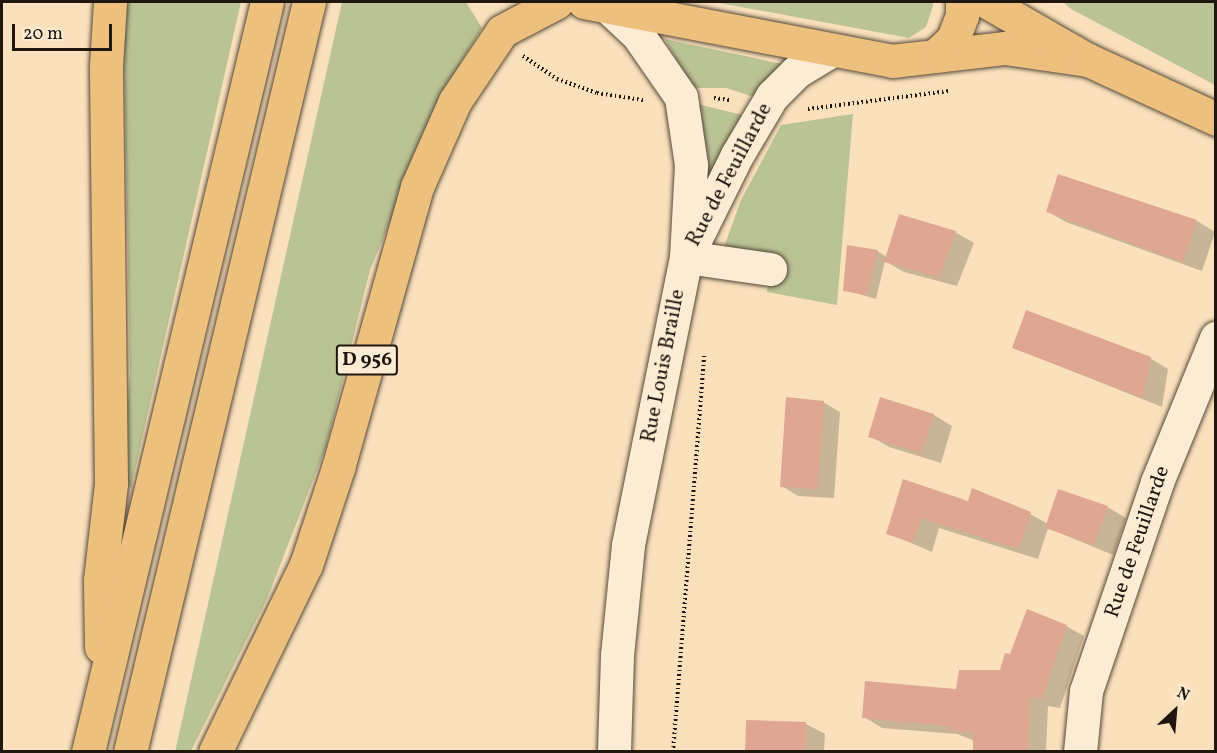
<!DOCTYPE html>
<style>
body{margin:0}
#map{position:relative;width:1217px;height:753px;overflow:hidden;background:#fae1bc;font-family:Vollkorn,serif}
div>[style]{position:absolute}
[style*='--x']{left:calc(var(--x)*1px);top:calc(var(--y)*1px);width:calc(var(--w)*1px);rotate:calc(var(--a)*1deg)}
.green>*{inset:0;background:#bac394}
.shadow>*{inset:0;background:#0003}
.building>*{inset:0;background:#dfa791}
.path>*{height:4px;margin-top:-2px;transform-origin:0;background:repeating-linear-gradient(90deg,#1f160d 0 1.5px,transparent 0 4.5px)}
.roads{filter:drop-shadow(0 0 2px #564939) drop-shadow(0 0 2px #564939)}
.minor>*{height:33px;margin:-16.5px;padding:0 16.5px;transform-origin:16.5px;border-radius:16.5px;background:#fcecd3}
.major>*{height:33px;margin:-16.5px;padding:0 16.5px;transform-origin:16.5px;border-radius:16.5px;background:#edc07e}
.highway>*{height:33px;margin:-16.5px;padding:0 16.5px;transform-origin:16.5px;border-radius:16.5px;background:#edc07e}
span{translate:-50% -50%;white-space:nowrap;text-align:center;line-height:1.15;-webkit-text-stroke:6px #fcecd3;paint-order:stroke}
.shield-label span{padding:2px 4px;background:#fcecd3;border:2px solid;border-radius:4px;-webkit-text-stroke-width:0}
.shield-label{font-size:20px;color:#1f160d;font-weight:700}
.street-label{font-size:21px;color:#1f160d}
.frame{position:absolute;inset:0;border:3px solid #1f160d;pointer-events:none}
.north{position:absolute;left:1145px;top:681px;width:60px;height:60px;-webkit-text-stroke:4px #fcecd3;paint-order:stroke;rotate:26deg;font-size:16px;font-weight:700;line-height:24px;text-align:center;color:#1f160d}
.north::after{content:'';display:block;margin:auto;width:21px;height:27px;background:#1f160d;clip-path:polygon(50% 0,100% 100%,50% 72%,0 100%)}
.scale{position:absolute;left:12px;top:24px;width:100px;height:27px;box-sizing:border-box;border:3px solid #1f160d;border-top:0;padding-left:8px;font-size:18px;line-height:21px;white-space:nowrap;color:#1f160d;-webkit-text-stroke:4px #fcecd3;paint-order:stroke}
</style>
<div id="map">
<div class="green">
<div style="clip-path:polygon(127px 2px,241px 2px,131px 488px,122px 482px,130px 373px,124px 43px)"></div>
<div style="clip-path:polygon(342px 2px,466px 2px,482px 28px,445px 88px,370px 270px,326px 447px,267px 599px,191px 751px,175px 752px)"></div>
<div style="clip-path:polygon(714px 2px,933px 2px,933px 6px,926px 27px,909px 38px)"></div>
<div style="clip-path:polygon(1063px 2px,1215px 2px,1215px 85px,1071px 9px)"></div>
<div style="clip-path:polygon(665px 39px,787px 65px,757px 98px,726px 88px,692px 88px)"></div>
<div style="clip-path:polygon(697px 104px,747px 116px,705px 191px)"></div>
<div style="clip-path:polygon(853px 114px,837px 305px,767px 292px,772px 254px,724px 247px,741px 200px,781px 125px)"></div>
</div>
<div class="shadow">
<div style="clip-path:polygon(1059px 176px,1197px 221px,1215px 232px,1202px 271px,1066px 222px,1047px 211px)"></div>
<div style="clip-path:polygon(955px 232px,974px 243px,957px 286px,904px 272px,885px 261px,876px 299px,845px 290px,877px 251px,887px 257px)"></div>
<div style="clip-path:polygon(1014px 348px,1150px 358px,1168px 369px,1162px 407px)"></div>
<div style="clip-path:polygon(881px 399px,934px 415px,952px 426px,941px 463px,889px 447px,870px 436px)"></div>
<div style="clip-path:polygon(823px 402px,840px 412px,834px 498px,798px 496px,782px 486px)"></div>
<div style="clip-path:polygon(904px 481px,969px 502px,1030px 514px,1048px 524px,1107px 507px,1126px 518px,1113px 555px,1048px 528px,1038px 559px,939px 528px,932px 552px,888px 533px)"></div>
<div style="clip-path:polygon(1066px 626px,1084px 636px,1060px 708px,1048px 706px,1046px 752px,974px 752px,975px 741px,957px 734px,882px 728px,864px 717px,957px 690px,1001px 671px,1011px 656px)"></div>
<div style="clip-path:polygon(747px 722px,806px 724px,825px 734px,824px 752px,746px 752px)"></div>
</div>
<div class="building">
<div style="clip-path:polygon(1058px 174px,1197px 220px,1183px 262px,1046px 212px)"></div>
<div style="clip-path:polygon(899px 214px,956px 231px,939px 277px,884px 262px)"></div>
<div style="clip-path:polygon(847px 245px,878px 250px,867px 295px,843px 291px)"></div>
<div style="clip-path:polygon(1026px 310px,1151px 357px,1143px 398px,1012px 348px)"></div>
<div style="clip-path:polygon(786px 397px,824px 401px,818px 489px,780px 487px)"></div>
<div style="clip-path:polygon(880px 397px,934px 414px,922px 453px,868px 437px)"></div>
<div style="clip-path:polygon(903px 479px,968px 501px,972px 488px,1031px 512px,1019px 549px,921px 518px,913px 543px,886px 534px)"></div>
<div style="clip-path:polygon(1058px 489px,1108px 506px,1094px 545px,1045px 528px)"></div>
<div style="clip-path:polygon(1027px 609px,1067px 625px,1042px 699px,1030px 697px,1028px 752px,973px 752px,973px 732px,948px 731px,949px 726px,862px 718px,865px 681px,956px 689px,959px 670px,1000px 670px,1005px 653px,1010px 654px)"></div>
<div style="clip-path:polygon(746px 720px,806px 722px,806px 752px,745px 752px)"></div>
</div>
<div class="path">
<div style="--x:523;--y:56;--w:41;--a:34.1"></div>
<div style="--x:557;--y:79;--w:42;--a:19.3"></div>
<div style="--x:597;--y:93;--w:47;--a:8.7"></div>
<div style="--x:714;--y:98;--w:16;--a:7"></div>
<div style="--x:808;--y:109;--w:142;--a:-7.3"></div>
<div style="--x:673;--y:752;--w:399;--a:-85.5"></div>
</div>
<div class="roads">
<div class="minor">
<div style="--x:607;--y:6;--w:42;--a:43.1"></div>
<div style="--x:638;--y:35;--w:75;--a:55.3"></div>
<div style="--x:681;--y:97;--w:69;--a:81.6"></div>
<div style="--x:691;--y:165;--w:92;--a:93.1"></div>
<div style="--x:686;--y:257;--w:294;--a:101.4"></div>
<div style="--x:628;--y:545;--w:111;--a:95.7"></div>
<div style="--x:617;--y:655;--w:97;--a:91.8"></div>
<div style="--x:690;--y:250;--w:106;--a:-63.7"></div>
<div style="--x:737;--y:155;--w:69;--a:-59.3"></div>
<div style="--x:772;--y:96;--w:34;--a:-45"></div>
<div style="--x:796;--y:72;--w:42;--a:-31.4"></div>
<div style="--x:686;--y:257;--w:85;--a:8.1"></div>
<div style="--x:1080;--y:752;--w:61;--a:-84.4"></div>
<div style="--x:1086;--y:691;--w:221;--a:-71.2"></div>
<div style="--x:1157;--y:482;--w:156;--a:-67.7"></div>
</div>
<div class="major">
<div style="--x:584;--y:2;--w:314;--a:10.8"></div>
<div style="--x:892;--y:61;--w:114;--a:-6.6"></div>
<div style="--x:1005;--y:48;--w:84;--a:8.2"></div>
<div style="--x:987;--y:2;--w:116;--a:29.9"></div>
<div style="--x:1088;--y:60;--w:141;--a:24.7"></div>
<div style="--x:936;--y:55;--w:23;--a:-43"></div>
<div style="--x:953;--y:39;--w:26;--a:-69"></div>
<div style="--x:962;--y:15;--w:13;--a:-90"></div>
</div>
<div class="highway">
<div style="--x:101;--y:647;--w:67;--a:-90.9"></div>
<div style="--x:100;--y:580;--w:98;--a:-83.5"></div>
<div style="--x:111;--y:483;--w:417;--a:-90.7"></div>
<div style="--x:106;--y:66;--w:64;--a:-86.4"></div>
<div style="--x:88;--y:752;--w:771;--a:-76.58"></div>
<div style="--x:130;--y:752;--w:771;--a:-76.58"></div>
<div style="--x:215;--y:752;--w:208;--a:-64.1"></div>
<div style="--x:306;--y:565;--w:102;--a:-71.7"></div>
<div style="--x:338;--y:468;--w:292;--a:-74.3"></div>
<div style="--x:417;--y:187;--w:94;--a:-66.2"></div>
<div style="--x:455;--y:101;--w:84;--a:-56.1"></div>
<div style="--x:502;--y:31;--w:62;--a:-27.8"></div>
</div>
</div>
<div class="shield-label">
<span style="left:367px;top:360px">D 956</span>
</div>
<div class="street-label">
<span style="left:730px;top:175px;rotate:-62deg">Rue de Feuillarde</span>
<span style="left:664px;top:366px;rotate:-79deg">Rue Louis Braille</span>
<span style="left:1138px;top:542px;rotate:-71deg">Rue de Feuillarde</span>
</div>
<div class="frame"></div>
<div class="north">N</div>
<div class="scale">20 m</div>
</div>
